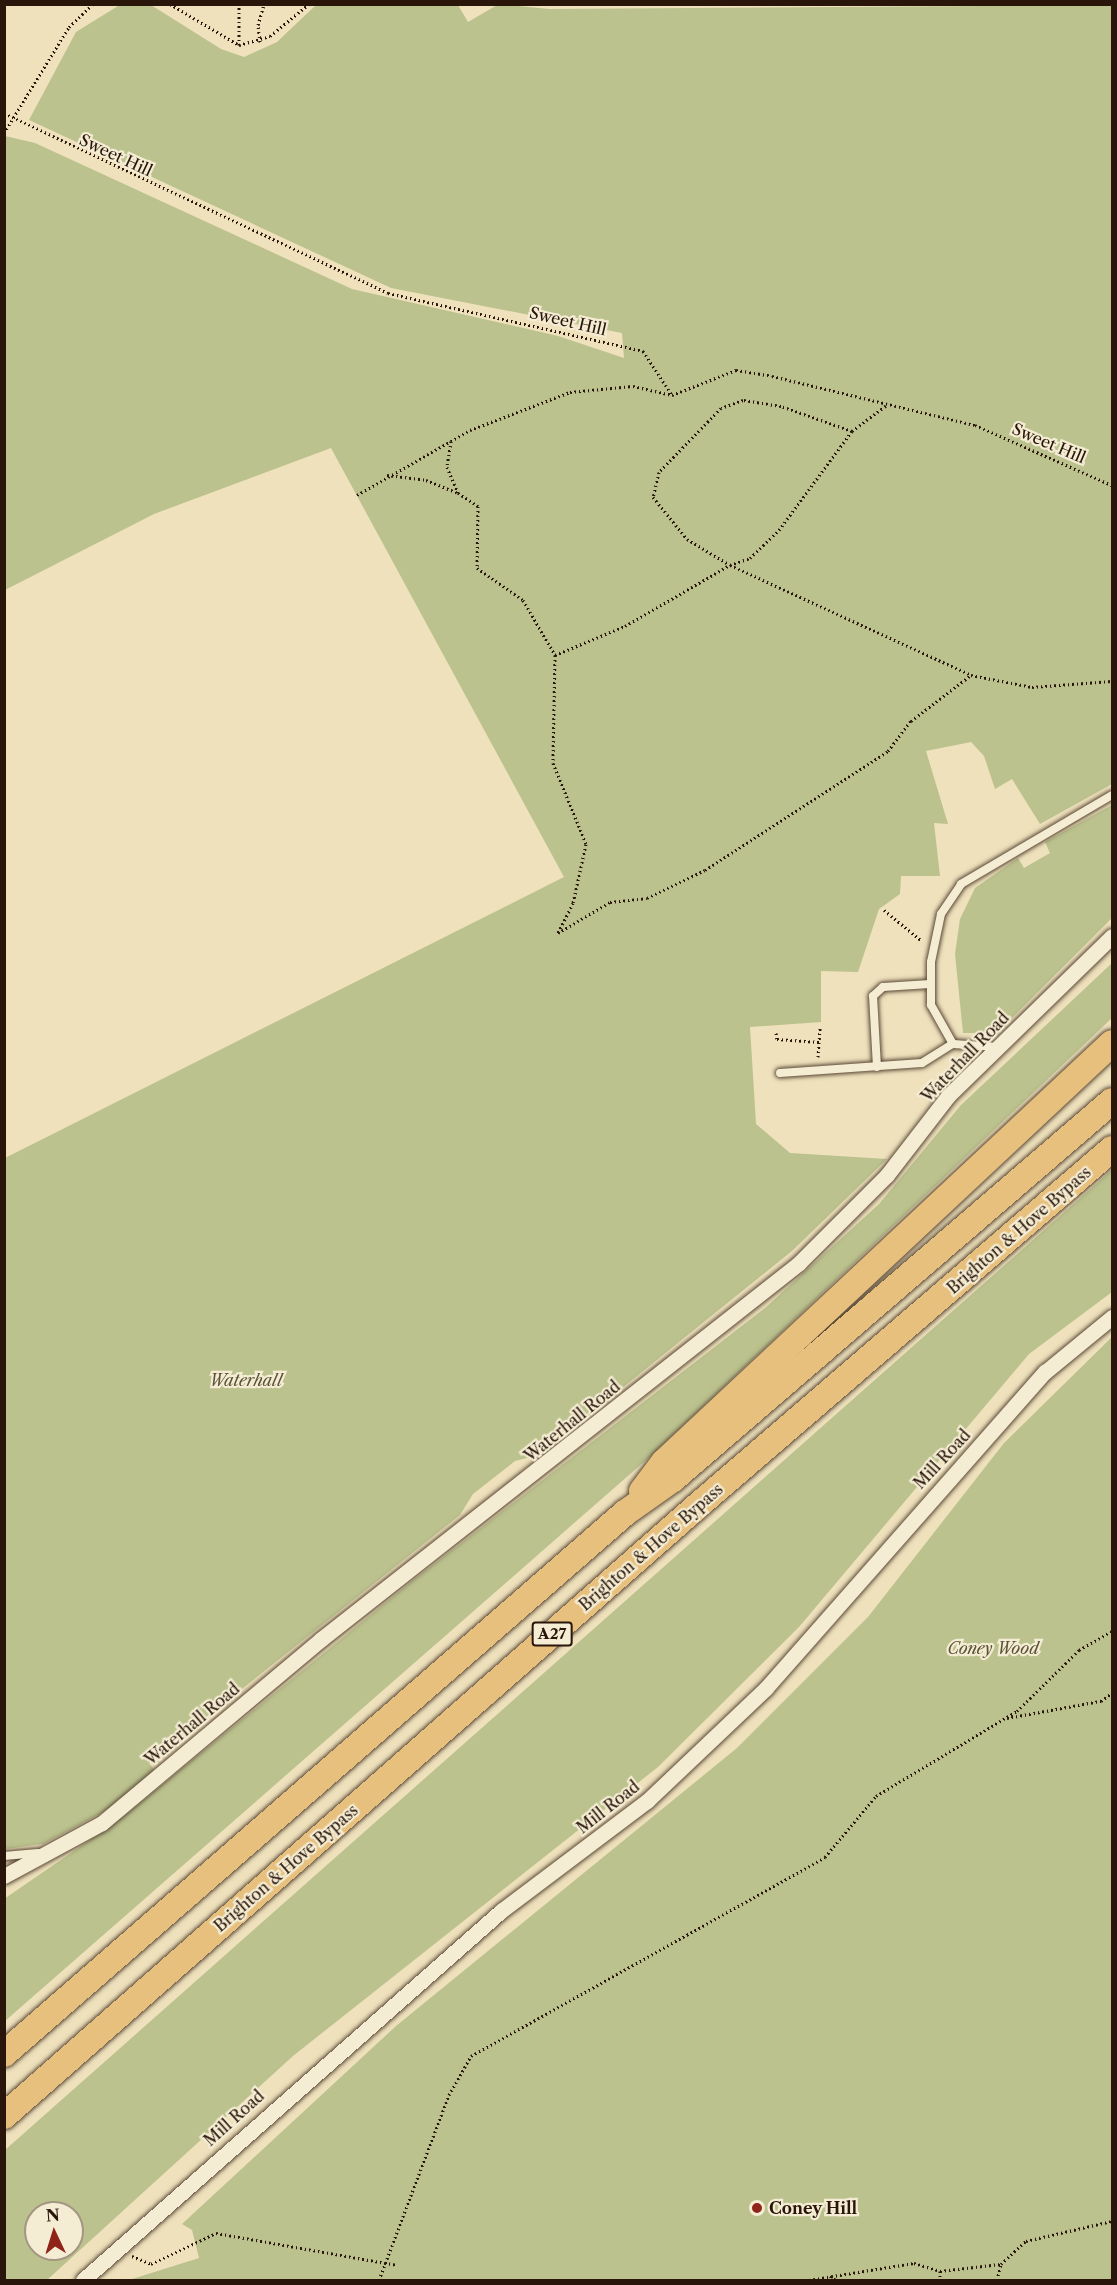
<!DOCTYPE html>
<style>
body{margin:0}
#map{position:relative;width:1117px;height:2285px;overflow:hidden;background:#eee1bc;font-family:"Libre Caslon Text",serif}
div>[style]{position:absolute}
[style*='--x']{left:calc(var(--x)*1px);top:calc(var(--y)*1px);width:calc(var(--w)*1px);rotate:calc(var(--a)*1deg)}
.green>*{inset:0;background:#bbc28e}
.path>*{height:3px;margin-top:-1.5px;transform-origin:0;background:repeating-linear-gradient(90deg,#29150a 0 1.5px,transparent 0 4.5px)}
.roads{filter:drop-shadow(0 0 2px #5a4836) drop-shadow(0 0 2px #5a4836)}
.service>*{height:8px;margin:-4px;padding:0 4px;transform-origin:4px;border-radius:4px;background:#f4ecd3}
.minor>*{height:15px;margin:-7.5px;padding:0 7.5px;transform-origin:7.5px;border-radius:7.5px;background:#f4ecd3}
.trunk>*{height:26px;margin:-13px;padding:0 13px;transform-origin:13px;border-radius:13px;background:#e7c07e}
.dots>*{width:16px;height:16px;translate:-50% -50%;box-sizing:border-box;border:3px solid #f4ecd3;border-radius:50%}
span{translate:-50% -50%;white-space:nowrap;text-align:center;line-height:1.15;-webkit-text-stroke:4.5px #f4ecd3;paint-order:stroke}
.shield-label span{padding:2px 4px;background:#f4ecd3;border:2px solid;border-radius:4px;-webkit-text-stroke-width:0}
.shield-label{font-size:15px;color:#29150a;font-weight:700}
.street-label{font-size:16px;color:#29150a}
.park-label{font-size:16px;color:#5c5238;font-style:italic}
.poi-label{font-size:16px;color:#29150a;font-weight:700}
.left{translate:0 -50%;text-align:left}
.frame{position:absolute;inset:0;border:6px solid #29150a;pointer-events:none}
.north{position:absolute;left:24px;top:2201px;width:60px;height:60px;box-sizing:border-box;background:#f4ecd3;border:2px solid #a39683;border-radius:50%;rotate:356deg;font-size:16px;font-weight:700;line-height:24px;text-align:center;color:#29150a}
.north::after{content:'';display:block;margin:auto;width:21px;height:27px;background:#8f2418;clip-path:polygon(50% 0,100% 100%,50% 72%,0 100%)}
</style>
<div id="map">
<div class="green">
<div style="clip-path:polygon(499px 4px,549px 9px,1112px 5px,1112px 784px,1040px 824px,1012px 779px,995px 789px,984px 756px,971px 742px,926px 751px,948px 824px,934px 823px,940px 876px,901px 876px,900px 894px,879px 909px,858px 972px,821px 971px,821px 1022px,750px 1027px,756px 1124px,790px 1153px,887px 1159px,792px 1251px,539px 1455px,515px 1461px,473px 1494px,460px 1515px,149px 1763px,155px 1771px,105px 1811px,43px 1844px,5px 1849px,5px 1158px,564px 877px,331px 448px,154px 514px,5px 590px,5px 136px,35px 143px,352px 289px,558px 336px,624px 358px,622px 333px,391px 288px,29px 120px,76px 32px,118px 6px,151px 5px,221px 49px,244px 57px,277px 42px,316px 5px,458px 5px,468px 22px)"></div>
<div style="clip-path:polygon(1112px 805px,1112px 918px,997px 1033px,963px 1033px,955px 954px,960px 919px,975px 888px,1018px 858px,1024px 868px,1050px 853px,1045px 842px)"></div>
<div style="clip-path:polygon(1112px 963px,1112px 1018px,653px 1454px,5px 2021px,4px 1899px,119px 1820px,411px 1582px,765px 1308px,879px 1204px,961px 1105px)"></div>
<div style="clip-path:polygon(evenodd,1112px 1170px,1112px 1292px,1029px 1354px,799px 1627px,658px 1767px,293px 2056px,47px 2280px,5px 2280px,5px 2150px,1112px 1170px,36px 2213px,72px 2213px,72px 2249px,36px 2249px,36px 2213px)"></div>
<div style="clip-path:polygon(1112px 1337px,1112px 2280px,129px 2280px,199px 2258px,192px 2230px,182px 2224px,396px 2026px,737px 1748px,868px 1617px,1004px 1443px)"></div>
</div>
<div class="path">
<div style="--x:170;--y:4;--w:80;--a:30.7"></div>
<div style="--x:239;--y:45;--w:32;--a:-16"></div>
<div style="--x:270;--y:36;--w:50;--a:-39.4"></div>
<div style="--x:260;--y:42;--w:17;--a:-97"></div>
<div style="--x:258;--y:25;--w:22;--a:-74"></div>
<div style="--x:239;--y:45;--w:41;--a:-90"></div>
<div style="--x:4;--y:113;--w:424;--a:25.1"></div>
<div style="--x:388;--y:293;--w:262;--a:12.8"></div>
<div style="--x:643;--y:351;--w:53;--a:56.6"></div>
<div style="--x:672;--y:395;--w:69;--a:-21.3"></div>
<div style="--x:736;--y:370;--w:36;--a:9"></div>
<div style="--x:772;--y:376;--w:209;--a:13.6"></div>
<div style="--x:975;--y:425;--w:150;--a:23.7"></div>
<div style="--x:4;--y:133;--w:124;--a:-58.5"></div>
<div style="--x:69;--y:27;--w:33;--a:-44"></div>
<div style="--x:852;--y:431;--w:75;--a:-160.6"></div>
<div style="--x:781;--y:406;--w:38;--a:-171"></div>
<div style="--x:743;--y:400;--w:23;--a:160"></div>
<div style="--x:721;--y:408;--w:89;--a:134.1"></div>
<div style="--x:659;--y:472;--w:26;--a:103"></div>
<div style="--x:653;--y:497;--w:54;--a:51"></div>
<div style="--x:687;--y:539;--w:50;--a:31.2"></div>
<div style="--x:730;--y:565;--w:21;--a:-19"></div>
<div style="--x:750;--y:558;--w:40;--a:-44"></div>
<div style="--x:779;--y:530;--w:123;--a:-53.6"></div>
<div style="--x:852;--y:431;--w:45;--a:-36.9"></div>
<div style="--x:451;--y:441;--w:26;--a:99"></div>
<div style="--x:447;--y:467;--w:28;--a:67"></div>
<div style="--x:458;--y:493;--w:24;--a:33"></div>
<div style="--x:478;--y:506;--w:62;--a:90.9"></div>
<div style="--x:477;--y:568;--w:56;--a:34.8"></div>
<div style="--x:523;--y:600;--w:64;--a:59.8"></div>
<div style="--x:555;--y:655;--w:108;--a:91.1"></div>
<div style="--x:553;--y:763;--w:87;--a:67.8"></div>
<div style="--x:586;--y:844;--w:60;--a:102.4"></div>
<div style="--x:573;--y:903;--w:34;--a:117"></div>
<div style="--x:387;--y:475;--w:39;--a:7"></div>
<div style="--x:426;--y:480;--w:35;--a:22"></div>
<div style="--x:357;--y:495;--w:130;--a:-29.9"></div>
<div style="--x:470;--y:430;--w:107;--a:-20.8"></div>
<div style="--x:570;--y:392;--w:63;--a:-5.4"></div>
<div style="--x:633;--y:386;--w:40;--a:13"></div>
<div style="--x:555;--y:655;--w:76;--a:-22.5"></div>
<div style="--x:625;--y:626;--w:121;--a:-30.2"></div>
<div style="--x:730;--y:565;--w:265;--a:24.5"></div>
<div style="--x:971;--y:675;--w:62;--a:11.1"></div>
<div style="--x:1032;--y:687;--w:80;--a:-4.3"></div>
<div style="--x:884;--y:910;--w:49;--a:39.2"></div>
<div style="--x:558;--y:933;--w:61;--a:-30.8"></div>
<div style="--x:610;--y:902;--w:37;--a:-6"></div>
<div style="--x:647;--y:898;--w:64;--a:-25.8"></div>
<div style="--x:705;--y:870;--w:218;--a:-33"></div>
<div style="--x:888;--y:751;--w:38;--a:-53"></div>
<div style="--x:911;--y:721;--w:76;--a:-37.5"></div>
<div style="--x:776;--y:1033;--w:6;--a:81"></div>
<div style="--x:777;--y:1039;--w:42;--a:4.1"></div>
<div style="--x:818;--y:1057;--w:29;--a:-86"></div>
<div style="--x:1007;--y:1718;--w:96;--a:-10.3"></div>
<div style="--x:1101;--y:1701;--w:14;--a:-36"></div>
<div style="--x:132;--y:2256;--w:21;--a:23"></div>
<div style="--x:151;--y:2264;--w:72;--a:-25.5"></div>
<div style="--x:216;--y:2233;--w:184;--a:10"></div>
<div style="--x:940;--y:2271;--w:9;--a:90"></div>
<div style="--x:830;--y:2276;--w:7;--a:34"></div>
<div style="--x:379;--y:2280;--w:198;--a:-69.3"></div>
<div style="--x:449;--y:2095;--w:45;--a:-60.6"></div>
<div style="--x:471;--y:2056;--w:406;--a:-29.3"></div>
<div style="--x:825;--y:1857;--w:80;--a:-50.1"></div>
<div style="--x:876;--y:1796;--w:165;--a:-31.1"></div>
<div style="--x:1017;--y:1711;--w:87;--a:-44.5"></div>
<div style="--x:1079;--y:1650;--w:38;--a:-30"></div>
<div style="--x:809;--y:2280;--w:106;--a:-9.2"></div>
<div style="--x:914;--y:2263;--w:27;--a:17"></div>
<div style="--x:940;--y:2271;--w:61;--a:-6.5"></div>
<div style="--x:997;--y:2280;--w:16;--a:-76"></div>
<div style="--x:1001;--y:2264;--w:34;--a:-43"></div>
<div style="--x:1026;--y:2241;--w:88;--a:-13.1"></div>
</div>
<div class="roads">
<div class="service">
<div style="--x:998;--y:1047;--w:45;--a:-176.2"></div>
<div style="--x:953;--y:1044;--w:45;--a:-119.4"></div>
<div style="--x:931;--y:1005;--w:43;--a:-90"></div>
<div style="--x:931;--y:962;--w:49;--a:-78.2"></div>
<div style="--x:941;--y:914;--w:36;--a:-56"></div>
<div style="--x:961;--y:884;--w:175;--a:-30.5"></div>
<div style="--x:877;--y:1067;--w:71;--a:-93.2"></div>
<div style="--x:873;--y:996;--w:13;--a:-42"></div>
<div style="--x:883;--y:987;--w:47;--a:-3.7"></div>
<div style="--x:780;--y:1073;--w:142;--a:-4"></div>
<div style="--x:922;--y:1063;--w:36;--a:-32"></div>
<div style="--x:4;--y:1856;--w:34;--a:-5"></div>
</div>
<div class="minor">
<div style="--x:4;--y:1876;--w:111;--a:-28.4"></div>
<div style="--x:102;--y:1823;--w:285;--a:-40"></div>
<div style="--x:320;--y:1640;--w:610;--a:-38.2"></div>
<div style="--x:799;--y:1263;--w:124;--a:-45"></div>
<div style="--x:887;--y:1175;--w:100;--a:-52.3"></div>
<div style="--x:948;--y:1096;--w:229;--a:-44.3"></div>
<div style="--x:83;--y:2280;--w:558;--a:-41.44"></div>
<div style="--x:501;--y:1911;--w:183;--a:-37"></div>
<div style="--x:647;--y:1801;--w:164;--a:-43.5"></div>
<div style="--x:766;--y:1688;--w:422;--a:-48.6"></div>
<div style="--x:1045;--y:1372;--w:87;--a:-39.4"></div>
</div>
<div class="trunk">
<div style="--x:642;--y:1491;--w:36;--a:-53"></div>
<div style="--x:664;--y:1462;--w:613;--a:-43.08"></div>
<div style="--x:4;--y:2054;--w:824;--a:-41.06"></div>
<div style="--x:625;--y:1513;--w:59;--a:-35.3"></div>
<div style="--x:673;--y:1479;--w:579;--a:-40.73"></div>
<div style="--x:4;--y:2116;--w:930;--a:-41.34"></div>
<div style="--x:702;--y:1502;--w:541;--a:-40.73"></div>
</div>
</div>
<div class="dots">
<div style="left:757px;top:2208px;background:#8f2418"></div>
</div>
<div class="shield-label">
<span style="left:552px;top:1634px">A27</span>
</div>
<div class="street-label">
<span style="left:116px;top:155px;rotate:25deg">Sweet Hill</span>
<span style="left:568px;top:321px;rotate:13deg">Sweet Hill</span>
<span style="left:1049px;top:443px;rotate:23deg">Sweet Hill</span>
<span style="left:965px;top:1057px;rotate:-46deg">Waterhall Road</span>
<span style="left:1019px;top:1230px;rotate:-41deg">Brighton &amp; Hove Bypass</span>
<span style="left:572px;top:1421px;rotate:-39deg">Waterhall Road</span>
<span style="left:942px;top:1459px;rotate:-47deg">Mill Road</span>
<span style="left:651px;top:1547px;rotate:-41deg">Brighton &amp; Hove Bypass</span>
<span style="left:192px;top:1724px;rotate:-40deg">Waterhall Road</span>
<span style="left:608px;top:1807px;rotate:-38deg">Mill Road</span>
<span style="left:286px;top:1868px;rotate:-41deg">Brighton &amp; Hove Bypass</span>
<span style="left:234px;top:2118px;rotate:-42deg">Mill Road</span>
</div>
<div class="park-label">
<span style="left:246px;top:1380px">Waterhall</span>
<span style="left:993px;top:1648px">Coney Wood</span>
</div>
<div class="poi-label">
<span class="left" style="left:769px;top:2208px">Coney Hill</span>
</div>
<div class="frame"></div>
<div class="north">N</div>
</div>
